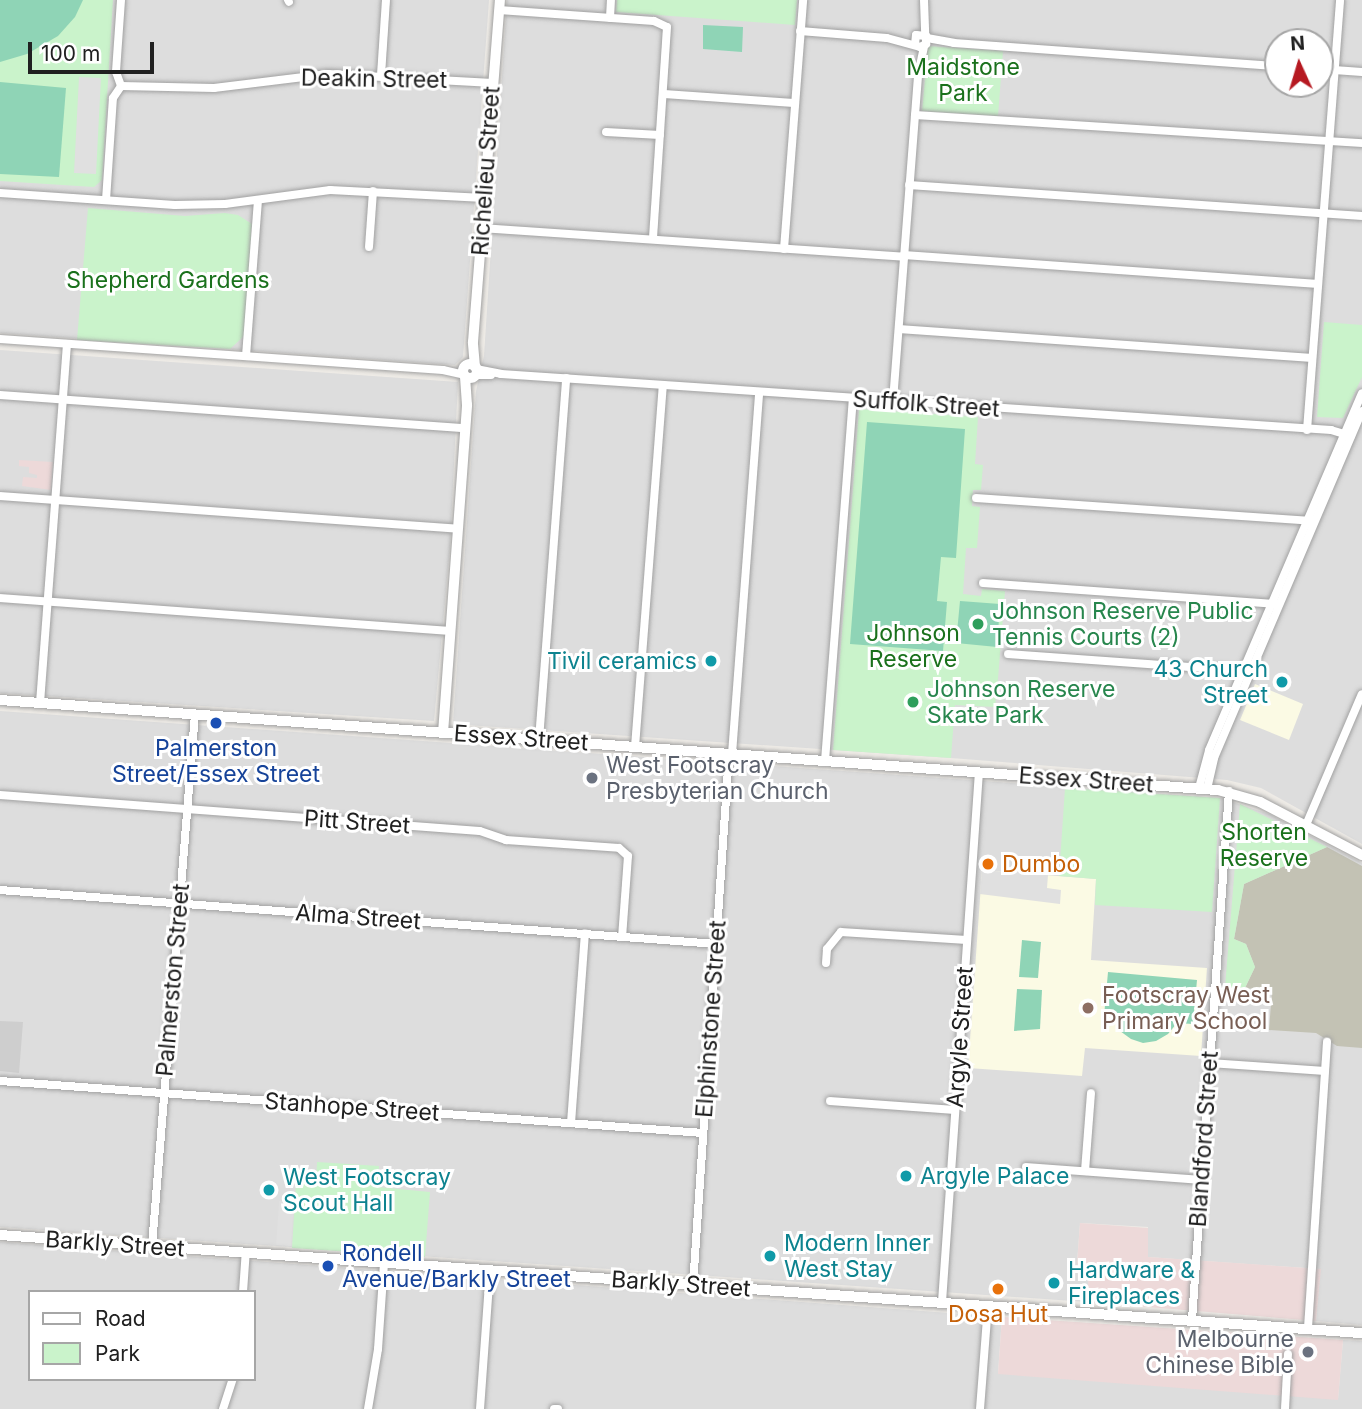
<!DOCTYPE html>
<style>
body{margin:0}
#map{position:relative;width:1362px;height:1409px;overflow:hidden;background:#efece7;font-family:Inter,sans-serif}
div>[style]{position:absolute}
[style*='--x']{left:calc(var(--x)*1px);top:calc(var(--y)*1px);width:calc(var(--w)*1px);rotate:calc(var(--a)*1deg)}
.residential>*{inset:0;background:#ddd}
.commercial>*{inset:0;background:#edd9d9}
.education>*{inset:0;background:#fbfae4}
.religious>*{inset:0;background:#cecece}
.construction>*{inset:0;background:#c3c2b4}
.park>*{inset:0;background:#caf3cb}
.pitch>*{inset:0;background:#8fd4b6}
.parking>*{inset:0;background:#e0e0e0}
.roads{filter:drop-shadow(0 0 2px #a1a1a1) drop-shadow(0 0 2px #a1a1a1)}
.minor>*{height:8px;margin:-4px;padding:0 4px;transform-origin:4px;border-radius:4px;background:#fff}
.tertiary>*{height:10px;margin:-5px;padding:0 5px;transform-origin:5px;border-radius:5px;background:#fff}
.tertiary>.ring{margin:-5px;padding:0;box-sizing:content-box;background:none;border:10px solid #fff;border-radius:50%}
.dots>*{width:19px;height:19px;translate:-50% -50%;box-sizing:border-box;border:4px solid #fff;border-radius:50%}
span{translate:-50% -50%;white-space:nowrap;text-align:center;line-height:1.15;-webkit-text-stroke:6px #fff;paint-order:stroke}
.park-label{font-size:23px;color:#1a711c}
.street-label{font-size:23px;color:#202020}
.leisure-label{font-size:23px;color:#27864d}
.left{translate:0 -50%;text-align:left}
.culture-label{font-size:23px;color:#0d838f}
.right{translate:-100% -50%;text-align:right}
.transit-label{font-size:23px;color:#164399}
.worship-label{font-size:23px;color:#5b616d}
.food-label{font-size:23px;color:#c56008}
.education-label{font-size:23px;color:#785e54}
.legend{position:absolute;left:28px;top:1290px;width:228px;height:91px;box-sizing:border-box;background:#fff;border:2px solid #a6a6a6;margin:0;padding:9px 12px;list-style:none;font-size:21px;color:#202020}
.legend li{display:flex;align-items:center;gap:14px;height:35px}
.legend b{width:35px;border:2px solid #a6a6a6}
.north{position:absolute;left:1264px;top:28px;width:70px;height:70px;box-sizing:border-box;background:#fff;border:2px solid #a6a6a6;border-radius:50%;rotate:356deg;font-size:19px;font-weight:700;line-height:28px;text-align:center;color:#202020}
.north::after{content:'';display:block;margin:auto;width:24px;height:32px;background:#b61921;clip-path:polygon(50% 0,100% 100%,50% 72%,0 100%)}
.scale{position:absolute;left:28px;top:42px;width:126px;height:32px;box-sizing:border-box;border:4px solid #202020;border-top:0;padding-left:9px;font-size:21px;line-height:24px;white-space:nowrap;color:#202020;-webkit-text-stroke:5px #fff;paint-order:stroke}
</style>
<div id="map">
<div class="residential">
<div style="clip-path:polygon(0 0,489px 0,463px 357px,455px 365px,0 333px)"></div>
<div style="clip-path:polygon(evenodd,507px 0,1362px 0,1362px 844px,1261px 788px,1227px 780px,951px 758px,453px 724px,476px 391px,484px 356px,507px 0,1278px 42px,1320px 42px,1320px 84px,1278px 84px,1278px 42px)"></div>
<div style="clip-path:polygon(0 350px,458px 382px,450px 546px,434px 721px,0 693px)"></div>
<div style="clip-path:polygon(0 711px,1220px 798px,1269px 814px,1362px 863px,1362px 1325px,1316px 1321px,1320px 1269px,1148px 1257px,1148px 1227px,1080px 1223px,1077px 1263px,1089px 1265px,1087px 1302px,0 1227px)"></div>
<div style="clip-path:polygon(evenodd,0 1242px,1002px 1317px,998px 1373px,1338px 1399px,1343px 1340px,1362px 1341px,1362px 1409px,0 1409px,0 1242px,30px 1292px,254px 1292px,254px 1379px,30px 1379px,30px 1292px)"></div>
</div>
<div class="commercial">
<div style="clip-path:polygon(19px 460px,53px 462px,51px 490px,22px 486px,23px 477px,37px 478px,37px 475px,29px 473px,29px 467px,19px 466px)"></div>
<div style="clip-path:polygon(1080px 1223px,1148px 1228px,1148px 1257px,1321px 1269px,1316px 1321px,1087px 1302px,1089px 1265px,1077px 1264px)"></div>
<div style="clip-path:polygon(1002px 1317px,1343px 1340px,1338px 1400px,998px 1374px)"></div>
</div>
<div class="education">
<div style="clip-path:polygon(1255px 684px,1303px 704px,1289px 740px,1240px 720px)"></div>
<div style="clip-path:polygon(982px 870px,1096px 879px,1091px 960px,1207px 968px,1201px 1056px,1085px 1048px,1082px 1076px,968px 1068px)"></div>
</div>
<div class="religious">
<div style="clip-path:polygon(0 1021px,23px 1022px,19px 1073px,0 1071px)"></div>
</div>
<div class="construction">
<div style="clip-path:polygon(1327px 847px,1362px 866px,1362px 1048px,1337px 1046px,1316px 1033px,1269px 1030px,1272px 991px,1245px 988px,1255px 967px,1246px 944px,1234px 939px,1244px 884px)"></div>
</div>
<div class="park">
<div style="clip-path:polygon(0 0,113px 0,102px 180px,94px 187px,0 181px)"></div>
<div style="clip-path:polygon(617px 0,797px 0,795px 25px,616px 12px)"></div>
<div style="clip-path:polygon(928px 46px,1003px 51px,998px 116px,922px 111px)"></div>
<div style="clip-path:polygon(88px 208px,185px 216px,225px 213px,238px 215px,252px 224px,244px 336px,230px 349px,77px 340px)"></div>
<div style="clip-path:polygon(1324px 322px,1362px 325px,1362px 377px,1343px 418px,1317px 417px)"></div>
<div style="clip-path:polygon(859px 409px,978px 417px,975px 464px,983px 465px,981px 490px,973px 490px,972px 506px,980px 507px,977px 548px,966px 548px,963px 594px,981px 596px,982px 589px,1005px 591px,998px 679px,995px 707px,955px 705px,951px 758px,833px 750px)"></div>
<div style="clip-path:polygon(1065px 788px,1220px 798px,1212px 912px,1095px 905px,1096px 879px,1059px 876px)"></div>
<div style="clip-path:polygon(1240px 804px,1327px 847px,1244px 884px,1234px 939px,1246px 944px,1255px 967px,1245px 988px,1225px 987px)"></div>
<div style="clip-path:polygon(317px 1162px,379px 1166px,378px 1187px,430px 1192px,425px 1257px,292px 1248px,296px 1182px,316px 1182px)"></div>
</div>
<div class="pitch">
<div style="clip-path:polygon(0 0,83px 0,75px 17px,58px 36px,27px 54px,0 62px)"></div>
<div style="clip-path:polygon(703px 25px,743px 27px,742px 52px,703px 49px)"></div>
<div style="clip-path:polygon(0 82px,66px 88px,59px 177px,0 174px)"></div>
<div style="clip-path:polygon(867px 422px,965px 429px,956px 558px,941px 557px,937px 601px,947px 602px,943px 651px,850px 644px)"></div>
<div style="clip-path:polygon(960px 601px,1000px 604px,997px 647px,956px 643px)"></div>
<div style="clip-path:polygon(1022px 940px,1041px 942px,1038px 978px,1019px 977px)"></div>
<div style="clip-path:polygon(1108px 972px,1197px 980px,1193px 1024px,1177px 1023px,1168px 1034px,1156px 1041px,1143px 1043px,1131px 1039px,1120px 1031px,1114px 1017px,1104px 1016px)"></div>
<div style="clip-path:polygon(1017px 989px,1042px 990px,1040px 1029px,1014px 1031px)"></div>
</div>
<div class="parking">
<div style="clip-path:polygon(79px 77px,101px 78px,96px 174px,74px 173px)"></div>
<div style="clip-path:polygon(982px 870px,1048px 875px,1047px 888px,1061px 890px,1060px 904px,980px 894px)"></div>
<div style="clip-path:polygon(279px 1201px,294px 1202px,291px 1246px,276px 1245px)"></div>
</div>
<div class="roads">
<div class="minor">
<div style="--x:121;--y:0;--w:72;--a:94"></div>
<div style="--x:116;--y:72;--w:15;--a:70"></div>
<div style="--x:288;--y:0;--w:2;--a:63"></div>
<div style="--x:924;--y:0;--w:35;--a:88"></div>
<div style="--x:499;--y:10;--w:155;--a:4.1"></div>
<div style="--x:654;--y:21;--w:14;--a:25"></div>
<div style="--x:667;--y:27;--w:212;--a:93.8"></div>
<div style="--x:610;--y:18;--w:18;--a:-87"></div>
<div style="--x:800;--y:31;--w:87;--a:4.6"></div>
<div style="--x:887;--y:38;--w:34;--a:15"></div>
<div style="--x:920;--y:47;--w:7;--a:-27"></div>
<div style="--x:926;--y:44;--w:8;--a:-90"></div>
<div style="--x:926;--y:36;--w:10;--a:-174"></div>
<div style="--x:916;--y:35;--w:9;--a:96"></div>
<div style="--x:927;--y:38;--w:27;--a:10"></div>
<div style="--x:954;--y:43;--w:325;--a:4.1"></div>
<div style="--x:1320;--y:69;--w:42;--a:4.1"></div>
<div style="--x:381;--y:75;--w:75;--a:-86.2"></div>
<div style="--x:664;--y:94;--w:130;--a:4"></div>
<div style="--x:915;--y:115;--w:448;--a:3.6"></div>
<div style="--x:606;--y:132;--w:54;--a:3.2"></div>
<div style="--x:909;--y:185;--w:454;--a:3.9"></div>
<div style="--x:0;--y:193;--w:175;--a:3.9"></div>
<div style="--x:175;--y:205;--w:50;--a:-1.1"></div>
<div style="--x:225;--y:204;--w:106;--a:-7.6"></div>
<div style="--x:330;--y:190;--w:154;--a:3"></div>
<div style="--x:106;--y:200;--w:102;--a:-86.1"></div>
<div style="--x:113;--y:98;--w:14;--a:-56"></div>
<div style="--x:121;--y:86;--w:93;--a:1.2"></div>
<div style="--x:214;--y:88;--w:115;--a:-7"></div>
<div style="--x:328;--y:74;--w:165;--a:3.1"></div>
<div style="--x:481;--y:228;--w:424;--a:3.9"></div>
<div style="--x:369;--y:247;--w:56;--a:-85.9"></div>
<div style="--x:784;--y:249;--w:250;--a:-85.6"></div>
<div style="--x:904;--y:255;--w:415;--a:4"></div>
<div style="--x:899;--y:329;--w:414;--a:4"></div>
<div style="--x:0;--y:339;--w:444;--a:4"></div>
<div style="--x:443;--y:370;--w:22;--a:13"></div>
<div style="--x:246;--y:356;--w:156;--a:-85.6"></div>
<div style="--x:476;--y:369;--w:25;--a:11"></div>
<div style="--x:501;--y:374;--w:832;--a:3.86"></div>
<div style="--x:1331;--y:430;--w:21;--a:17"></div>
<div style="--x:476;--y:375;--w:15;--a:0"></div>
<div style="--x:0;--y:395;--w:466;--a:4.1"></div>
<div style="--x:893;--y:401;--w:327;--a:-85.6"></div>
<div style="--x:918;--y:75;--w:30;--a:-78"></div>
<div style="--x:1307;--y:430;--w:431;--a:-85.6"></div>
<div style="--x:0;--y:496;--w:459;--a:4.1"></div>
<div style="--x:976;--y:498;--w:336;--a:3.9"></div>
<div style="--x:983;--y:583;--w:295;--a:4.1"></div>
<div style="--x:0;--y:598;--w:451;--a:4.2"></div>
<div style="--x:1008;--y:654;--w:238;--a:4.1"></div>
<div style="--x:40;--y:703;--w:360;--a:-85.7"></div>
<div style="--x:539;--y:740;--w:363;--a:-85.7"></div>
<div style="--x:635;--y:747;--w:363;--a:-85.6"></div>
<div style="--x:732;--y:754;--w:363;--a:-85.7"></div>
<div style="--x:825;--y:761;--w:364;--a:-85.6"></div>
<div style="--x:1199;--y:788;--w:39;--a:-75"></div>
<div style="--x:1209;--y:750;--w:388;--a:-66.8"></div>
<div style="--x:1207;--y:789;--w:32;--a:-77"></div>
<div style="--x:1214;--y:758;--w:377;--a:-66.9"></div>
<div style="--x:0;--y:795;--w:481;--a:4.3"></div>
<div style="--x:480;--y:831;--w:28;--a:19"></div>
<div style="--x:506;--y:840;--w:113;--a:4"></div>
<div style="--x:619;--y:848;--w:12;--a:42"></div>
<div style="--x:628;--y:856;--w:81;--a:94.2"></div>
<div style="--x:1306;--y:825;--w:142;--a:-66.9"></div>
<div style="--x:0;--y:890;--w:718;--a:4.31"></div>
<div style="--x:826;--y:963;--w:14;--a:-86"></div>
<div style="--x:827;--y:949;--w:22;--a:-51"></div>
<div style="--x:841;--y:932;--w:126;--a:3.6"></div>
<div style="--x:1210;--y:1063;--w:115;--a:4"></div>
<div style="--x:0;--y:1081;--w:705;--a:4.23"></div>
<div style="--x:830;--y:1101;--w:125;--a:4.1"></div>
<div style="--x:571;--y:1123;--w:190;--a:-85.8"></div>
<div style="--x:1026;--y:1167;--w:176;--a:4.2"></div>
<div style="--x:1085;--y:1171;--w:78;--a:-85.6"></div>
<div style="--x:152;--y:1246;--w:534;--a:-85.38"></div>
<div style="--x:693;--y:1285;--w:532;--a:-86.12"></div>
<div style="--x:243;--y:1292;--w:39;--a:-86"></div>
<div style="--x:942;--y:1302;--w:531;--a:-86.01"></div>
<div style="--x:1192;--y:1320;--w:530;--a:-86"></div>
<div style="--x:1308;--y:1328;--w:287;--a:-86.2"></div>
<div style="--x:223;--y:1409;--w:32;--a:-72"></div>
<div style="--x:368;--y:1409;--w:61;--a:-80.5"></div>
<div style="--x:378;--y:1349;--w:86;--a:-86"></div>
<div style="--x:480;--y:1409;--w:139;--a:-85.9"></div>
<div style="--x:554;--y:1409;--w:4;--a:0"></div>
<div style="--x:980;--y:1409;--w:103;--a:-85.6"></div>
<div style="--x:1285;--y:1409;--w:55;--a:-86.9"></div>
</div>
<div class="tertiary">
<div class="ring" style="left:463px;top:364px;width:4px;height:4px"></div>
<div style="--x:475;--y:367;--w:25;--a:-95"></div>
<div style="--x:473;--y:342;--w:343;--a:-85.5"></div>
<div style="--x:0;--y:700;--w:1221;--a:4.23"></div>
<div style="--x:1218;--y:790;--w:44;--a:15.9"></div>
<div style="--x:1260;--y:802;--w:115;--a:27.5"></div>
<div style="--x:443;--y:733;--w:329;--a:-85.8"></div>
<div style="--x:467;--y:405;--w:29;--a:-94"></div>
<div style="--x:0;--y:1235;--w:1366;--a:4.12"></div>
</div>
</div>
<div class="dots">
<div style="left:978px;top:624px;background:#2e9e5b"></div>
<div style="left:711px;top:661px;background:#0f9aa8"></div>
<div style="left:1282px;top:682px;background:#0f9aa8"></div>
<div style="left:913px;top:702px;background:#2e9e5b"></div>
<div style="left:216px;top:723px;background:#1a4fb4"></div>
<div style="left:592px;top:778px;background:#6b7280"></div>
<div style="left:988px;top:864px;background:#e8710a"></div>
<div style="left:1088px;top:1008px;background:#8d6e63"></div>
<div style="left:906px;top:1176px;background:#0f9aa8"></div>
<div style="left:269px;top:1190px;background:#0f9aa8"></div>
<div style="left:770px;top:1256px;background:#0f9aa8"></div>
<div style="left:328px;top:1266px;background:#1a4fb4"></div>
<div style="left:1054px;top:1283px;background:#0f9aa8"></div>
<div style="left:998px;top:1289px;background:#e8710a"></div>
<div style="left:1308px;top:1352px;background:#6b7280"></div>
</div>
<div class="park-label">
<span style="left:963px;top:80px">Maidstone<br>Park</span>
<span style="left:168px;top:280px">Shepherd Gardens</span>
<span style="left:913px;top:646px">Johnson<br>Reserve</span>
<span style="left:1264px;top:845px">Shorten<br>Reserve</span>
</div>
<div class="street-label">
<span style="left:374px;top:79px;rotate:1deg">Deakin Street</span>
<span style="left:486px;top:171px;rotate:-86deg">Richelieu Street</span>
<span style="left:926px;top:404px;rotate:4deg">Suffolk Street</span>
<span style="left:521px;top:738px;rotate:4deg">Essex Street</span>
<span style="left:1086px;top:780px;rotate:4deg">Essex Street</span>
<span style="left:357px;top:822px;rotate:4deg">Pitt Street</span>
<span style="left:358px;top:917px;rotate:4deg">Alma Street</span>
<span style="left:173px;top:980px;rotate:-85deg">Palmerston Street</span>
<span style="left:711px;top:1019px;rotate:-86deg">Elphinstone Street</span>
<span style="left:960px;top:1037px;rotate:-86deg">Argyle Street</span>
<span style="left:352px;top:1107px;rotate:4deg">Stanhope Street</span>
<span style="left:1204px;top:1139px;rotate:-86deg">Blandford Street</span>
<span style="left:115px;top:1244px;rotate:4deg">Barkly Street</span>
<span style="left:681px;top:1284px;rotate:4deg">Barkly Street</span>
</div>
<div class="leisure-label">
<span class="left" style="left:992px;top:624px">Johnson Reserve Public<br>Tennis Courts (2)</span>
<span class="left" style="left:927px;top:702px">Johnson Reserve<br>Skate Park</span>
</div>
<div class="culture-label">
<span class="right" style="left:697px;top:661px">Tivil ceramics</span>
<span class="right" style="left:1268px;top:682px">43 Church<br>Street</span>
<span class="left" style="left:920px;top:1176px">Argyle Palace</span>
<span class="left" style="left:283px;top:1190px">West Footscray<br>Scout Hall</span>
<span class="left" style="left:784px;top:1256px">Modern Inner<br>West Stay</span>
<span class="left" style="left:1068px;top:1283px">Hardware &amp;<br>Fireplaces</span>
</div>
<div class="transit-label">
<span style="left:216px;top:761px">Palmerston<br>Street/Essex Street</span>
<span class="left" style="left:342px;top:1266px">Rondell<br>Avenue/Barkly Street</span>
</div>
<div class="worship-label">
<span class="left" style="left:606px;top:778px">West Footscray<br>Presbyterian Church</span>
<span class="right" style="left:1294px;top:1352px">Melbourne<br>Chinese Bible</span>
</div>
<div class="food-label">
<span class="left" style="left:1002px;top:864px">Dumbo</span>
<span style="left:998px;top:1314px">Dosa Hut</span>
</div>
<div class="education-label">
<span class="left" style="left:1102px;top:1008px">Footscray West<br>Primary School</span>
</div>
<ul class="legend">
<li><b style="height:9px;background:#fff"></b>Road</li>
<li><b style="height:19px;background:#caf3cb"></b>Park</li>
</ul>
<div class="north">N</div>
<div class="scale">100 m</div>
</div>
